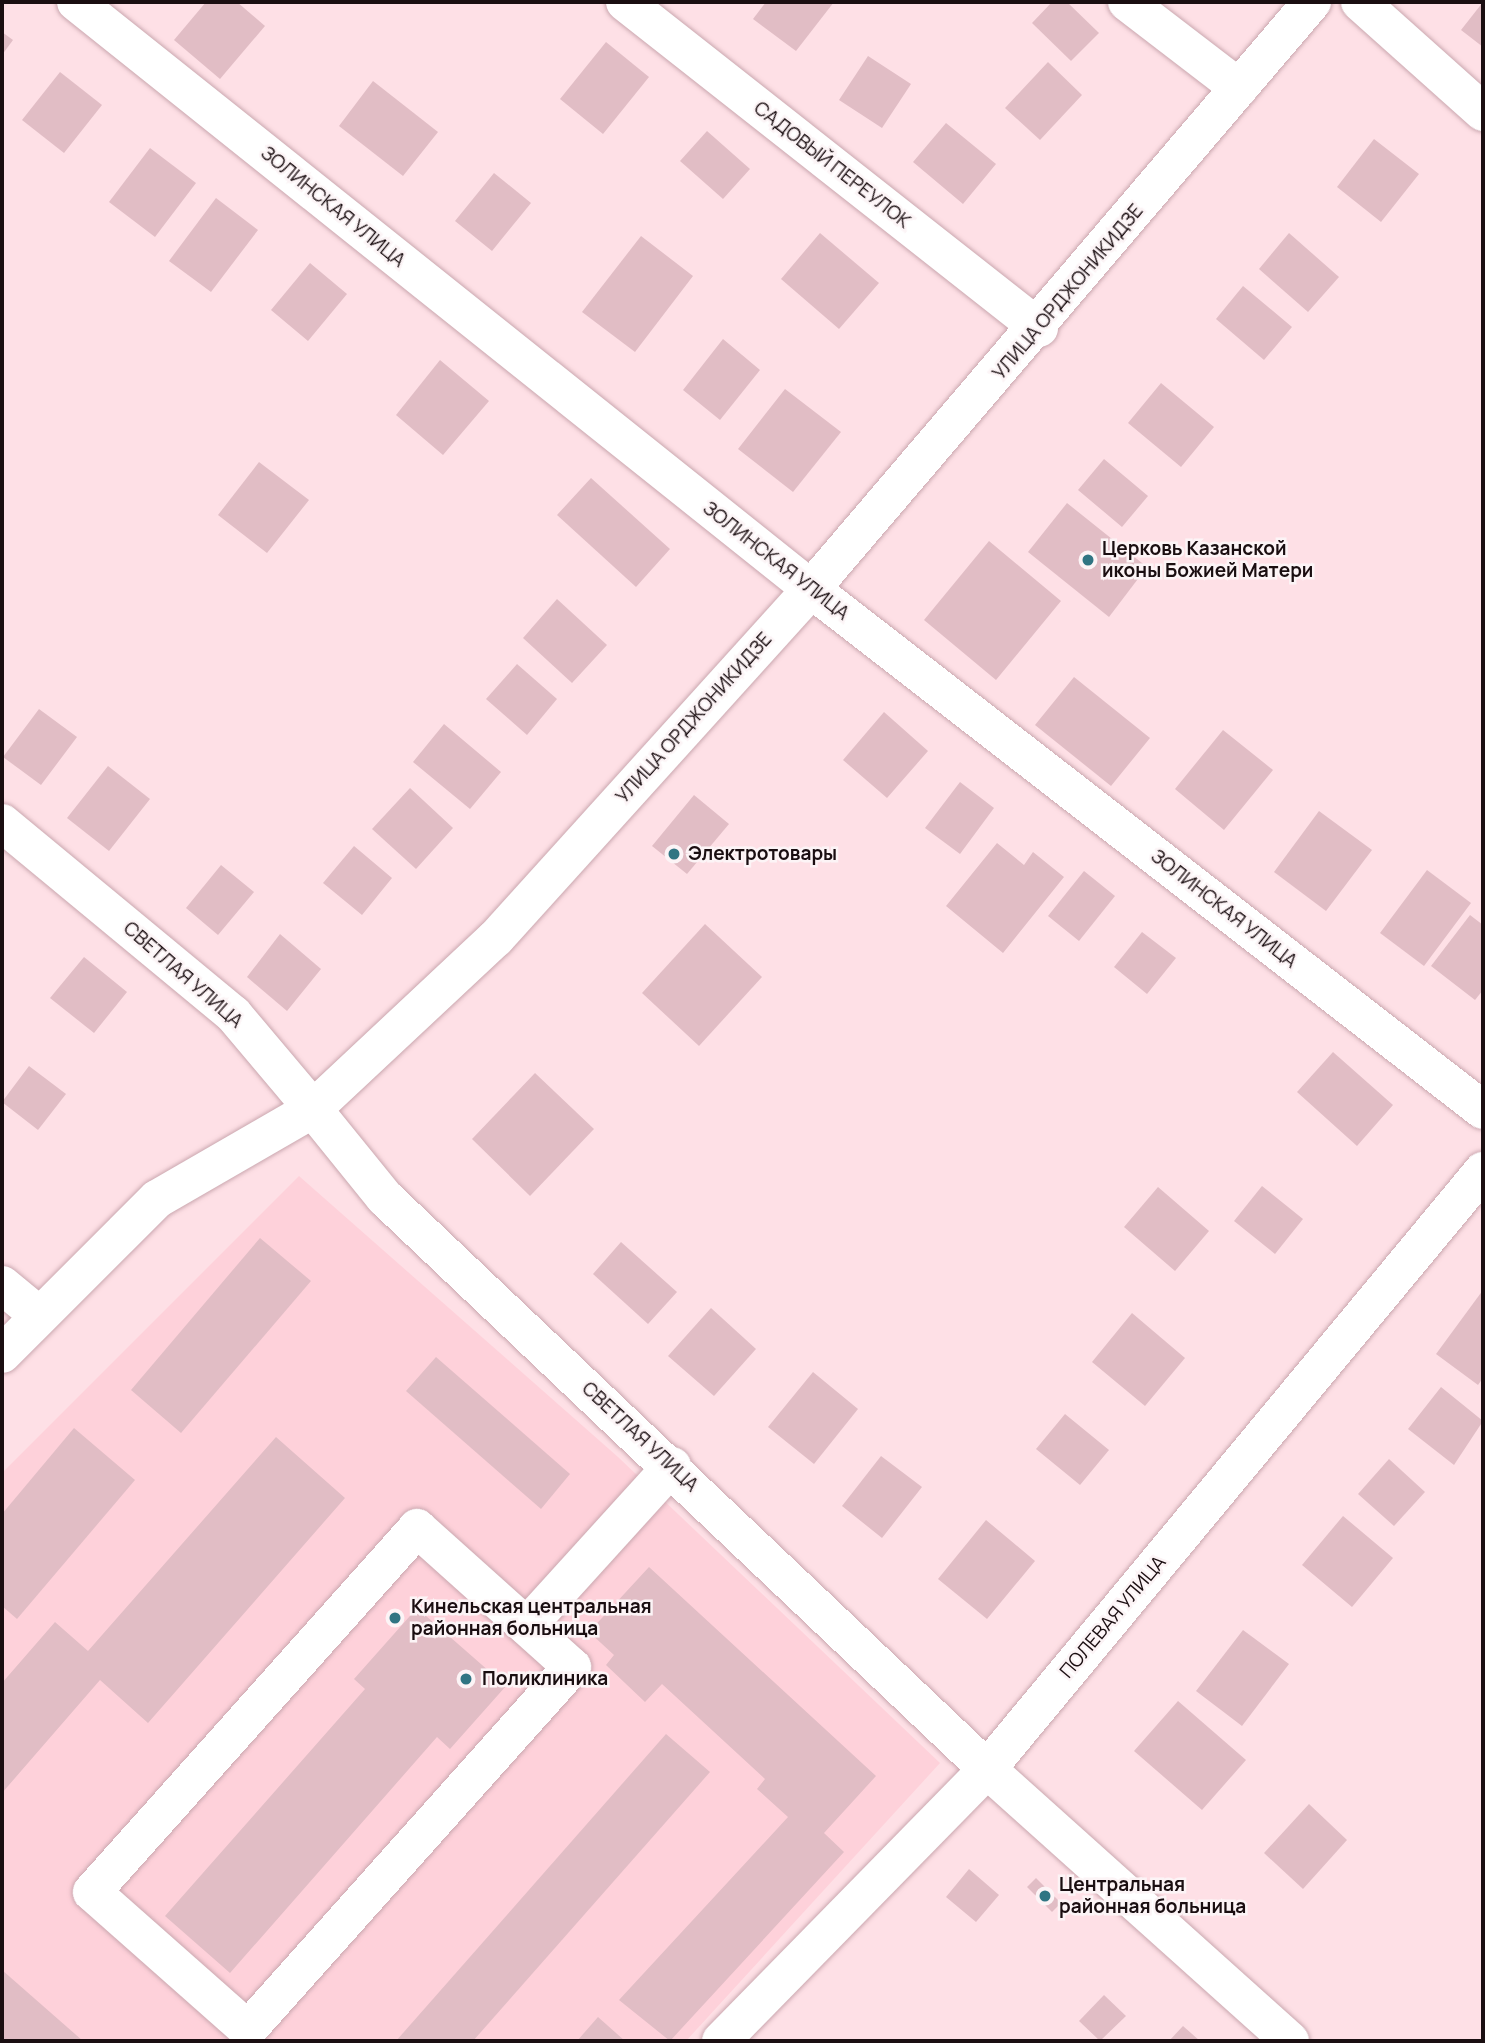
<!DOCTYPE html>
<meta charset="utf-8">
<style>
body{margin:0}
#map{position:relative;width:1485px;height:2043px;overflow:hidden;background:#fee0e6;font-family:Manrope,sans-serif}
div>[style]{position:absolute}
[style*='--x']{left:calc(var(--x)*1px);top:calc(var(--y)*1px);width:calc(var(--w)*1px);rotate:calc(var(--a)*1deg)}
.built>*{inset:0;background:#fed1da}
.building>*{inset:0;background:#e1bdc5}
.roads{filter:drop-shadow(0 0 2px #caa7af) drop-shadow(0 0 2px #caa7af)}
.minor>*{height:38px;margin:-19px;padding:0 19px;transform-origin:19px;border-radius:19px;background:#fff}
.major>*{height:38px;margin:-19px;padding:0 19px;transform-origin:19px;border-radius:19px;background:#fff}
.dots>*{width:19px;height:19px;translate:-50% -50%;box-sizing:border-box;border:4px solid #fcf4f6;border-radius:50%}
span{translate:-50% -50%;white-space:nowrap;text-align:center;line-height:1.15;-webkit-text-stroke:5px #fcf4f6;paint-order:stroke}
.street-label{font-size:19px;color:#1a0e11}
.poi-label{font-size:19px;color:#1a0e11;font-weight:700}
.left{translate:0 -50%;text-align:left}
.frame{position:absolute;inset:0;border:4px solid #1a0e11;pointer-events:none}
</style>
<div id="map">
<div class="built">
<div style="clip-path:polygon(299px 1176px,618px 1457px,940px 1763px,686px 2041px,2px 2041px,2px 1473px)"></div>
</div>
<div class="building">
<div style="clip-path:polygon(206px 2px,237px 2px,265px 26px,220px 79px,174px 40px)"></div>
<div style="clip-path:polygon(766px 2px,834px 2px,796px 51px,753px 19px)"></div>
<div style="clip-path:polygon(1052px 2px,1067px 2px,1099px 33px,1071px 61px,1032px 23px)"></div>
<div style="clip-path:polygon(1483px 2px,1483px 47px,1461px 30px)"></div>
<div style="clip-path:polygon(2px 32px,13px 40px,2px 55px)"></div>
<div style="clip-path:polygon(606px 42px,649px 77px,603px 134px,560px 99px)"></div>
<div style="clip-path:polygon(868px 56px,911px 84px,882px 128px,839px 100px)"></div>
<div style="clip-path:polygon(1048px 62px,1082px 95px,1040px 140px,1005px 108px)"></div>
<div style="clip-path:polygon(60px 72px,102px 105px,64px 153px,22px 120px)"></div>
<div style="clip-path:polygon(373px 81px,438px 132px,403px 176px,339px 126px)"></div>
<div style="clip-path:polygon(946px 123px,996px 164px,963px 204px,913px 162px)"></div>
<div style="clip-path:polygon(707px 131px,750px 169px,723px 199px,680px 161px)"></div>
<div style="clip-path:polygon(1374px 139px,1419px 174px,1381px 222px,1337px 187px)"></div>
<div style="clip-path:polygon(150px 148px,196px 183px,155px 237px,109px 202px)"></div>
<div style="clip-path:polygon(494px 173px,531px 203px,492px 251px,455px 221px)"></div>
<div style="clip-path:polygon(216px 198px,258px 230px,211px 292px,169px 261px)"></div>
<div style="clip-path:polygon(820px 233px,879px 283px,839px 329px,781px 279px)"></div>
<div style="clip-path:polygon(1289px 233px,1339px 277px,1308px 312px,1259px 269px)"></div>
<div style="clip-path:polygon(641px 236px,693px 276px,635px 352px,582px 312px)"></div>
<div style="clip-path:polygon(310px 263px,347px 294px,308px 341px,271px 310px)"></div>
<div style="clip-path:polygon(1243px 286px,1292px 327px,1264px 360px,1216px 319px)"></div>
<div style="clip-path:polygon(723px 339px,760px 370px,720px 420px,683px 390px)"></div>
<div style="clip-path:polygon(440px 360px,489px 401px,443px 455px,396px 415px)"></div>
<div style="clip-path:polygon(1161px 383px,1214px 427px,1181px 467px,1128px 423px)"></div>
<div style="clip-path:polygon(785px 389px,841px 432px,793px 492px,738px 449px)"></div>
<div style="clip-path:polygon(1104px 459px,1148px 496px,1122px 527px,1078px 490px)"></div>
<div style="clip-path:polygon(259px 462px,309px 500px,267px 553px,218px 515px)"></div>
<div style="clip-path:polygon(591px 478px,670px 549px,636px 587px,557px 515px)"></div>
<div style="clip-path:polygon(1067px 503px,1147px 567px,1109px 617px,1028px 552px)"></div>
<div style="clip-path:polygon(989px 541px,1061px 601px,996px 680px,924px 620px)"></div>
<div style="clip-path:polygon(557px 599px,607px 645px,572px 683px,523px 638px)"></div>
<div style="clip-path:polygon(517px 664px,557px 699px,527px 735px,486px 699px)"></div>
<div style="clip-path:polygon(1074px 677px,1150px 738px,1111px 786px,1035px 725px)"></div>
<div style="clip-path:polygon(39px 709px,77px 737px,41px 785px,3px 757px)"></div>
<div style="clip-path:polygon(884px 712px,928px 751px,887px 798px,843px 760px)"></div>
<div style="clip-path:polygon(444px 724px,501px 772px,470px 809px,413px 762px)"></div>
<div style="clip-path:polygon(1223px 730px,1273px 770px,1224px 830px,1175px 789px)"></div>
<div style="clip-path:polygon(108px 766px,150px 799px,109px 851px,67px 818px)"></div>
<div style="clip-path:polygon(960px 782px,994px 808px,960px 854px,925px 828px)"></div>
<div style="clip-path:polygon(410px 788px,453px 828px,416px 869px,372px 829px)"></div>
<div style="clip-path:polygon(694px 795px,729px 824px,687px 874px,652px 846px)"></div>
<div style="clip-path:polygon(1319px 811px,1372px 850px,1326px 911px,1274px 872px)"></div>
<div style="clip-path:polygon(997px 843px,1024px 865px,1033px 852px,1064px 877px,1003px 953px,946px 906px)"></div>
<div style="clip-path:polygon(354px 846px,392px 878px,362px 915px,323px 883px)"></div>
<div style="clip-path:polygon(221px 865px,254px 892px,218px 935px,186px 908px)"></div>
<div style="clip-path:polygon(1427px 870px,1471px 903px,1424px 966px,1380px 933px)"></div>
<div style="clip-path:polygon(1084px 871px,1115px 896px,1079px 941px,1048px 916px)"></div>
<div style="clip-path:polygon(1470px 915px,1483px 925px,1483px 990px,1475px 1000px,1431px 966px)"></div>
<div style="clip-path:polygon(705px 924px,762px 977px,699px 1046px,642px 993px)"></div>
<div style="clip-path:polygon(1142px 932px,1176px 958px,1147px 994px,1114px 967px)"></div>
<div style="clip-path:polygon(280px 934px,321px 969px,287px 1011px,247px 977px)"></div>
<div style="clip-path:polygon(84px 957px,127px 992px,94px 1033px,50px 998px)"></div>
<div style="clip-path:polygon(1333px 1052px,1393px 1105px,1357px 1146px,1297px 1092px)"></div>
<div style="clip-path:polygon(29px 1066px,66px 1094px,38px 1130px,2px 1102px)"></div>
<div style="clip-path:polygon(535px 1073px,594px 1129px,530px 1196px,472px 1139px)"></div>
<div style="clip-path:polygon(1262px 1186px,1303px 1219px,1275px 1254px,1234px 1221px)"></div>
<div style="clip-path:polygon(1158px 1187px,1209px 1231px,1175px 1271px,1124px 1227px)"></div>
<div style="clip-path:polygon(260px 1238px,311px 1281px,181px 1433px,131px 1390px)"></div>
<div style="clip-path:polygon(621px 1242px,677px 1292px,648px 1324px,593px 1274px)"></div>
<div style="clip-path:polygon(1483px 1290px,1483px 1378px,1478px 1385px,1436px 1354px)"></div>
<div style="clip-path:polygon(711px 1308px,756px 1349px,714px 1396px,668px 1356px)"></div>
<div style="clip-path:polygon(1132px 1313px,1185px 1358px,1145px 1406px,1092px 1362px)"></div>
<div style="clip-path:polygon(436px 1357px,570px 1474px,541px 1509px,406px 1391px)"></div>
<div style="clip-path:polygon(813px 1372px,858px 1409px,814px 1464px,768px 1427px)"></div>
<div style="clip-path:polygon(1441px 1387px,1483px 1421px,1454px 1465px,1408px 1429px)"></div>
<div style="clip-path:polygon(1065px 1414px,1109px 1450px,1080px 1485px,1036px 1449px)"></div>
<div style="clip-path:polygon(74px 1428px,135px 1480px,17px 1619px,2px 1606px,2px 1514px)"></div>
<div style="clip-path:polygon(276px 1437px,345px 1498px,148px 1723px,100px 1680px,2px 1793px,2px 1683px,55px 1622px,88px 1651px)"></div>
<div style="clip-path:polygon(881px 1456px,922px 1487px,882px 1538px,842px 1506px)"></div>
<div style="clip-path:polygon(1389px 1459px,1425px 1492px,1394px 1526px,1358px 1494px)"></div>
<div style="clip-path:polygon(1343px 1516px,1393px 1558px,1352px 1607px,1302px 1565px)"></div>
<div style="clip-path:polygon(986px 1520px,1035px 1561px,987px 1619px,938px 1579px)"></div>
<div style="clip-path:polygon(649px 1567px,876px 1776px,824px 1833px,844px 1852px,670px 2041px,619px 2000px,788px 1817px,757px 1789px,765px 1779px,662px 1684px,645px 1702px,606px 1665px,614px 1655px,589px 1632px)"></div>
<div style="clip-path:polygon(417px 1608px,506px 1686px,450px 1749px,437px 1737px,230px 1973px,165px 1916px,365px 1689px,354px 1679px)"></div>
<div style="clip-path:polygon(1243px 1630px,1289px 1664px,1242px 1726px,1196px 1691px)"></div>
<div style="clip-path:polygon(1178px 1701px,1246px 1760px,1202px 1810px,1134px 1751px)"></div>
<div style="clip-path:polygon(666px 1734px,710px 1772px,473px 2041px,396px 2041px)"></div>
<div style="clip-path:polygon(1309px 1804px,1347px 1840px,1303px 1889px,1264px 1853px)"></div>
<div style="clip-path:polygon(969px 1869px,999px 1895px,976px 1922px,946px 1897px)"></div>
<div style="clip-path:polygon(1036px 1878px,1061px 1903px,1052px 1912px,1027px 1887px)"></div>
<div style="clip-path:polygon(2px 1970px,83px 2041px,2px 2041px)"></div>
<div style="clip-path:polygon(1104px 1995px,1126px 2016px,1100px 2041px,1079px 2021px)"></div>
<div style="clip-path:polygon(598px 2017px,625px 2041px,577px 2041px)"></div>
<div style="clip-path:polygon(1183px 2026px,1200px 2041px,1169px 2041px)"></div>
</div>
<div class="roads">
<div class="minor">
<div style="--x:76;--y:2;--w:941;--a:38.61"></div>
<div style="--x:811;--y:589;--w:850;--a:37.79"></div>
<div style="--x:625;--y:2;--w:527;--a:38.22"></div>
<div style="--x:1127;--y:2;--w:141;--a:37.5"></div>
<div style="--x:1360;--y:2;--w:165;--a:41.8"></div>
<div style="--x:2;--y:823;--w:300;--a:39.6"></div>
<div style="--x:233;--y:1014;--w:124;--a:49.9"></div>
<div style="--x:313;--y:1109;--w:180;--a:150"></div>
<div style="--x:157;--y:1199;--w:219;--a:135"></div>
<div style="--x:2;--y:1285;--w:44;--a:39.5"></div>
<div style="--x:417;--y:1528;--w:208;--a:41.9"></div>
<div style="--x:572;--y:1667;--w:487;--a:131.8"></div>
<div style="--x:248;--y:2030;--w:208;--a:-138.5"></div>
<div style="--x:92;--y:1892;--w:488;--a:-48.2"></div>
<div style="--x:527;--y:1626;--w:216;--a:-47.8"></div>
<div style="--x:721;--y:2041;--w:380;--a:-45.6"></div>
<div style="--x:987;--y:1769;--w:777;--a:-50.33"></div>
</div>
<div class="major">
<div style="--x:1290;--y:2041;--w:407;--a:-138.1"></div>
<div style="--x:987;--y:1769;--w:830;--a:-136.51"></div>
<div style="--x:385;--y:1198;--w:114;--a:-129"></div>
<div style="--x:313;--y:1109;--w:250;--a:-43.1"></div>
<div style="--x:496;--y:938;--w:470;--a:-47.9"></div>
<div style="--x:811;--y:589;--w:772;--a:-49.52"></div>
</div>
</div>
<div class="dots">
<div style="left:1088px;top:560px;background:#307583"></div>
<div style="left:674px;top:854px;background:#307583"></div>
<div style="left:395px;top:1618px;background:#307583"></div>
<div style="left:466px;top:1679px;background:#307583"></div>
<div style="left:1045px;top:1896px;background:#307583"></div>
</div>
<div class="street-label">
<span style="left:832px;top:165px;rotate:38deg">САДОВЫЙ ПЕРЕУЛОК</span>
<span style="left:333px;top:207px;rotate:39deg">ЗОЛИНСКАЯ УЛИЦА</span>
<span style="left:1068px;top:292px;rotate:-50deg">УЛИЦА ОРДЖОНИКИДЗЕ</span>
<span style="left:776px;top:561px;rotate:38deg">ЗОЛИНСКАЯ УЛИЦА</span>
<span style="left:694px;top:718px;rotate:-48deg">УЛИЦА ОРДЖОНИКИДЗЕ</span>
<span style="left:1224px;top:909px;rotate:38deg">ЗОЛИНСКАЯ УЛИЦА</span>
<span style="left:183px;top:975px;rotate:41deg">СВЕТЛАЯ УЛИЦА</span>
<span style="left:640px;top:1437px;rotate:43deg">СВЕТЛАЯ УЛИЦА</span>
<span style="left:1113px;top:1617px;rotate:-50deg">ПОЛЕВАЯ УЛИЦА</span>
</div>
<div class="poi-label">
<span class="left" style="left:1102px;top:560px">Церковь Казанской<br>иконы Божией Матери</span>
<span class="left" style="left:688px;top:854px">Электротовары</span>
<span class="left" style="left:411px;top:1618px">Кинельская центральная<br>районная больница</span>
<span class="left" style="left:482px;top:1679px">Поликлиника</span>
<span class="left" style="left:1059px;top:1896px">Центральная<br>районная больница</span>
</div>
<div class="frame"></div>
</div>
